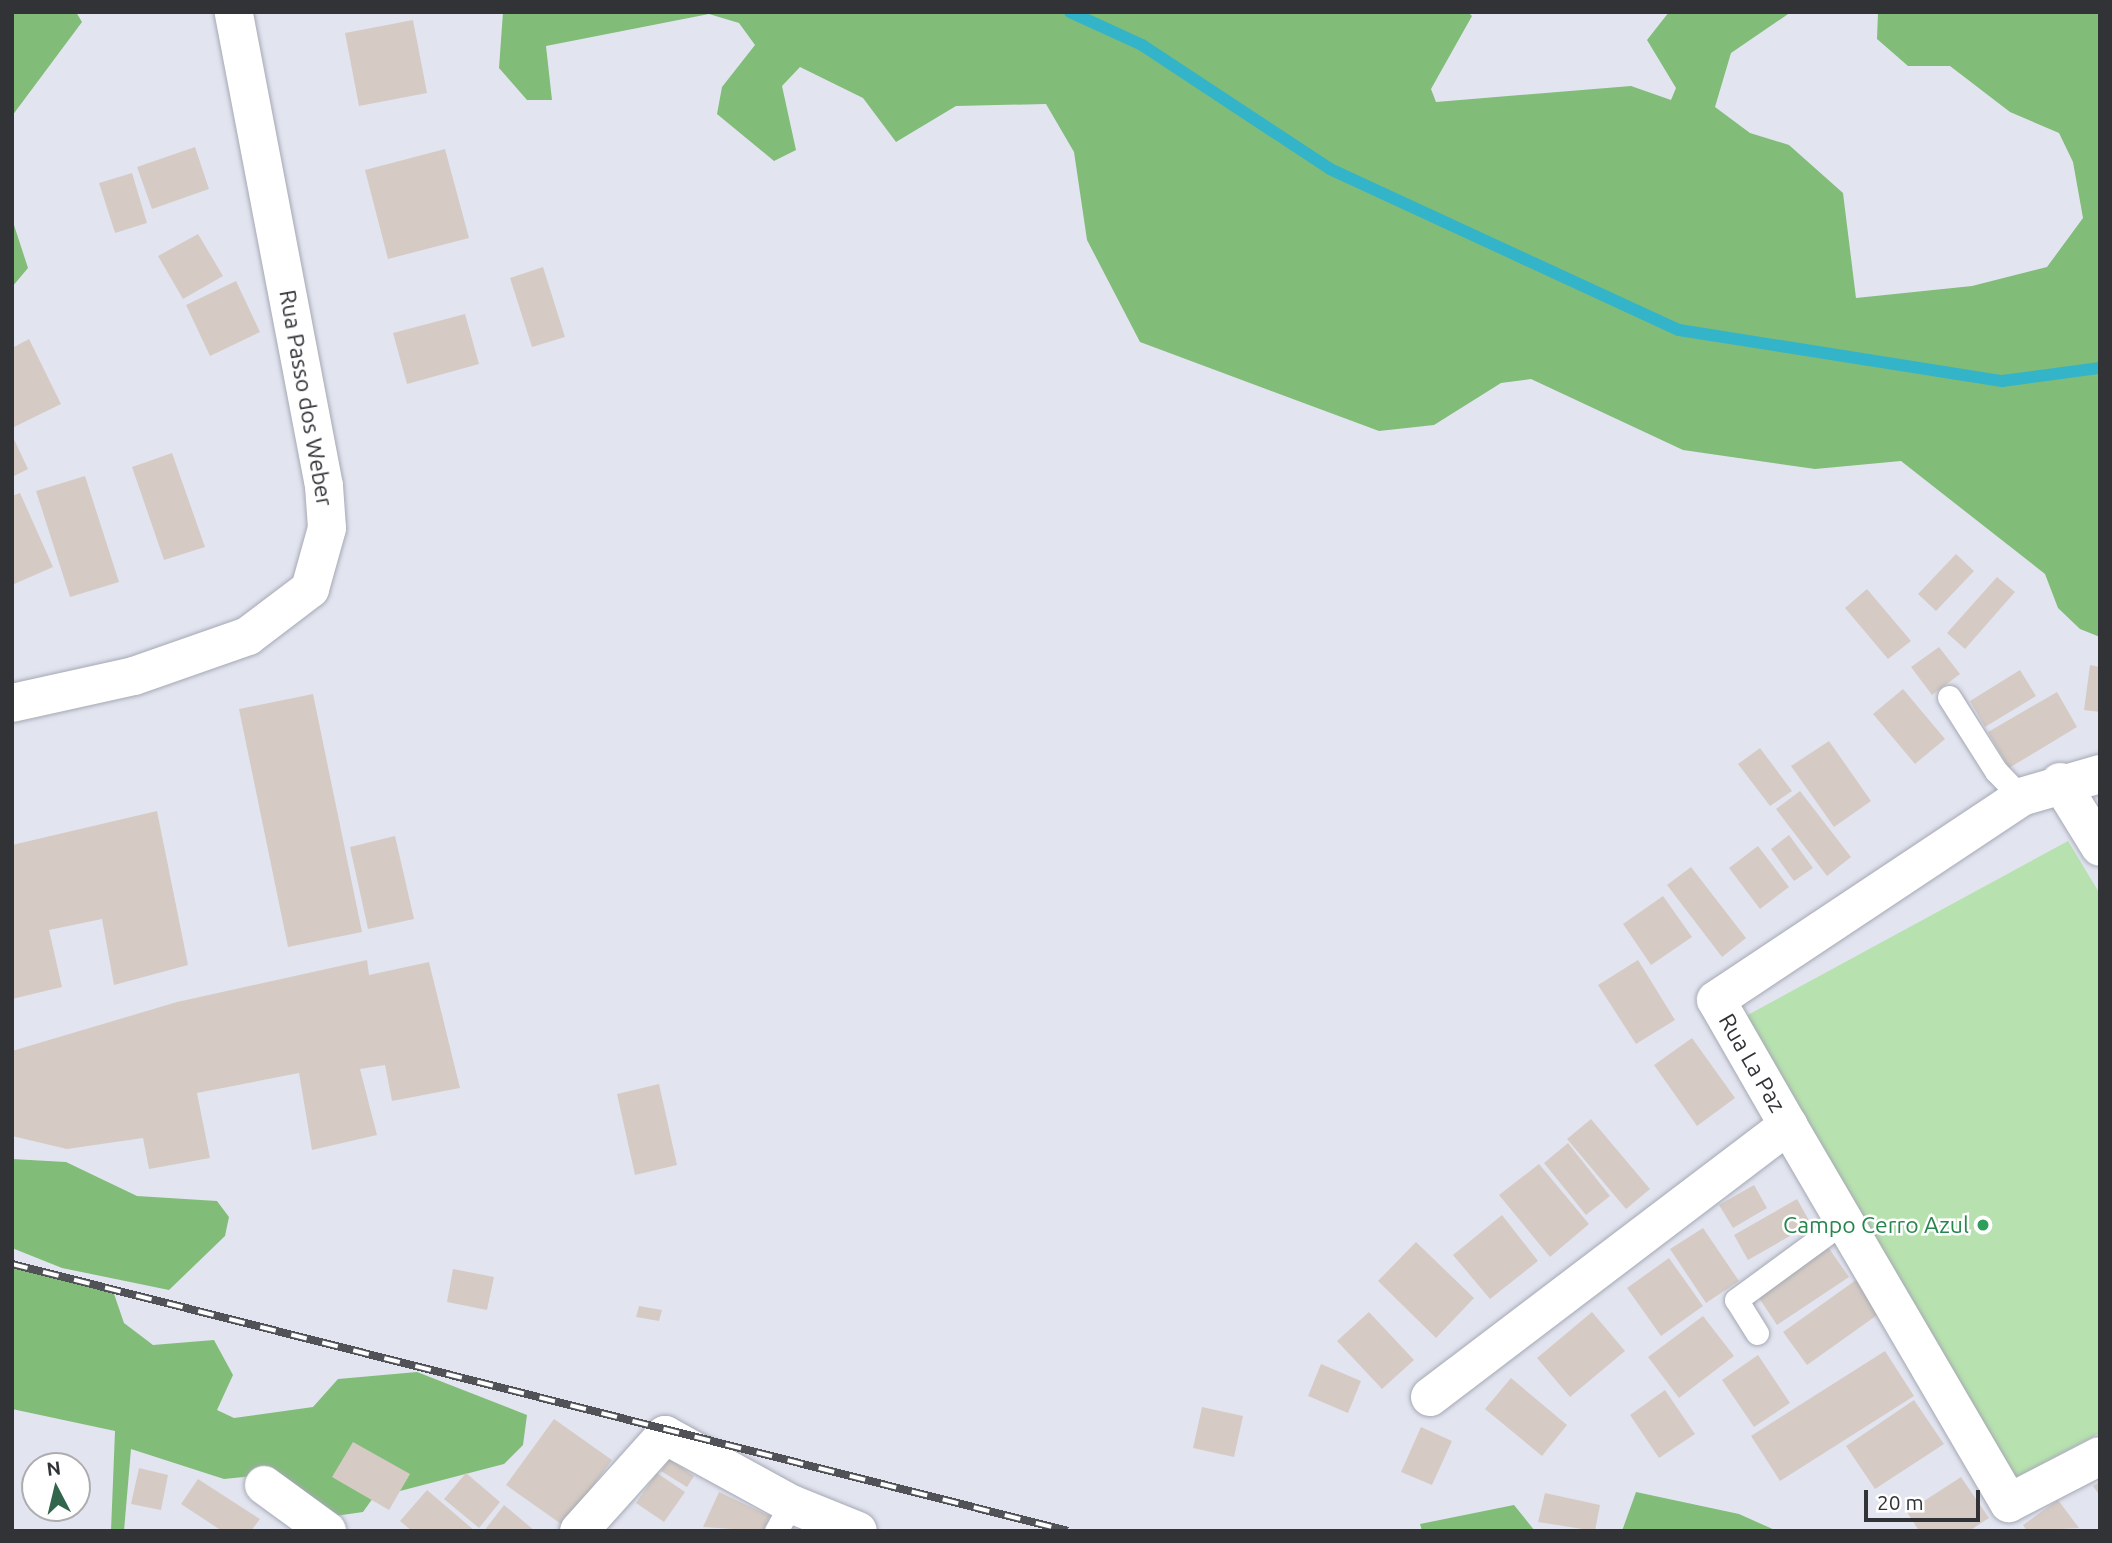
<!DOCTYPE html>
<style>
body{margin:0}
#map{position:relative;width:2112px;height:1543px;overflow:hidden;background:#e2e5f0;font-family:Ubuntu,sans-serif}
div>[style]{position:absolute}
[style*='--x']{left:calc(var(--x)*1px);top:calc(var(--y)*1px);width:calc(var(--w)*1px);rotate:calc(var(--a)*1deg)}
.green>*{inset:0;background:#b7e1af}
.forest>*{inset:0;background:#82bc79}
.stream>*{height:12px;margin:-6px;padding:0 6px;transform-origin:6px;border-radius:6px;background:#34b4c9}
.building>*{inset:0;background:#d5cbc4}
.roads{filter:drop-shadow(0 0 2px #a5a8b3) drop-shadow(0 0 2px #a5a8b3)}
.service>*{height:23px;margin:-11.5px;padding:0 11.5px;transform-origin:11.5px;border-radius:11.5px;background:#fff}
.minor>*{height:38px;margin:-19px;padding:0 19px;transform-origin:19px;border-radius:19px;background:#fff}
.tertiary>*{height:38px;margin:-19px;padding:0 19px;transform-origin:19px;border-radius:19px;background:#fff}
.rail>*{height:8px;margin-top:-4px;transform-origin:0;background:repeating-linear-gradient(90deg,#fff 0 16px,#505257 0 32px);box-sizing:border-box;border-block:2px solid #505257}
.dots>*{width:19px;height:19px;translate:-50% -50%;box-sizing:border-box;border:4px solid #fff;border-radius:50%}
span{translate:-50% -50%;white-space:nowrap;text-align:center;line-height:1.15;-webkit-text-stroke:5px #fff;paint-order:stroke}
.street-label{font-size:23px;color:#323337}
.leisure-label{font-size:23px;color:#27864d}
.right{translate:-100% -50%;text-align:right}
.frame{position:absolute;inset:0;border:14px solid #323337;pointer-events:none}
.north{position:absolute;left:21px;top:1452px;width:70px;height:70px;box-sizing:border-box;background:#fff;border:2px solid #adadaf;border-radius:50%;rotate:353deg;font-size:19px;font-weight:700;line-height:28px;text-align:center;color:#323337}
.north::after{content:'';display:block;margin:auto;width:24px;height:32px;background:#32664c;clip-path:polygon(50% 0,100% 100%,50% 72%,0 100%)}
.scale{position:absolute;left:1864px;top:1490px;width:116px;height:32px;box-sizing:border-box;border:4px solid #323337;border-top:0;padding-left:9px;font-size:21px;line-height:24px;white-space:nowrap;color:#323337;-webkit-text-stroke:5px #fff;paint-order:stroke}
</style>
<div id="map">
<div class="green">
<div style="clip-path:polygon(2068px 841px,2100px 894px,2100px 1433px,2015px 1478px,1744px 1017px)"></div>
</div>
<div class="forest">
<div style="clip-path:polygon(12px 12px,76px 12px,82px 22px,12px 116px)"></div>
<div style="clip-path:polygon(503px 12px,1468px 12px,1472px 16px,1431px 89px,1436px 102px,1631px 86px,1671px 100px,1676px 88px,1647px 40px,1669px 12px,1791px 12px,1731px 53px,1715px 107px,1750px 133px,1789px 145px,1843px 193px,1856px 298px,1972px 286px,2047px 267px,2083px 218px,2073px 162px,2059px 133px,2010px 112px,1950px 66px,1908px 66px,1877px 39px,1878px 12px,2100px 12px,2100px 637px,2080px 629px,2058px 608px,2045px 574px,1901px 461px,1815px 469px,1683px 450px,1531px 379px,1501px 383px,1434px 425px,1379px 431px,1140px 342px,1087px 240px,1074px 152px,1046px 104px,956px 106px,896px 142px,863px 98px,800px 67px,782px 86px,796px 150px,774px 161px,717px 114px,722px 87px,755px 45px,739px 23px,709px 14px,546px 46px,552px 100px,527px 100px,499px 68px)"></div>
<div style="clip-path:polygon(12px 219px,28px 268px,12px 287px)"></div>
<div style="clip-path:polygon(12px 1159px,66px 1162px,137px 1196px,217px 1201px,229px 1217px,225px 1236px,169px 1290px,62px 1268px,12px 1248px)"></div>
<div style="clip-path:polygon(12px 1265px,112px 1288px,124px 1323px,153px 1345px,214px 1340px,233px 1375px,217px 1410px,234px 1418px,313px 1407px,338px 1379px,417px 1372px,527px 1415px,523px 1445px,504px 1464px,373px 1498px,363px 1512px,321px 1518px,263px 1475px,224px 1479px,131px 1449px,124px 1531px,111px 1531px,115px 1431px,12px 1409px)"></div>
<div style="clip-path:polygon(1636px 1492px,1739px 1514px,1777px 1531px,1622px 1531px)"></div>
<div style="clip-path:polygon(1514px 1505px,1535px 1531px,1422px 1531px,1420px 1524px)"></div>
</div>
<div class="stream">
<div style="--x:1070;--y:12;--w:79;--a:24.6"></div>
<div style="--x:1142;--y:45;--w:225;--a:33.4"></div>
<div style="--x:1330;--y:169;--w:384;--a:24.8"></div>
<div style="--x:1679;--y:330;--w:327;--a:9"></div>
<div style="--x:2002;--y:381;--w:99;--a:-7.6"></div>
</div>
<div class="building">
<div style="clip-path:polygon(413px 20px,427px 93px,359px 106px,345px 33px)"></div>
<div style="clip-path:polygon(195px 147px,209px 189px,152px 209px,137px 167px)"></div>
<div style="clip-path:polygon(445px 149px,469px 238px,388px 259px,365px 170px)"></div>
<div style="clip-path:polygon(132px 173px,147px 223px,115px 233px,99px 183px)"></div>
<div style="clip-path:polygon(198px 234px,223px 276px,183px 299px,158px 256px)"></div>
<div style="clip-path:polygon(543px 267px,565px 337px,532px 347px,510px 278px)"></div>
<div style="clip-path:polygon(236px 281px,260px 332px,210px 356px,186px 305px)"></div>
<div style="clip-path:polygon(465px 314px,479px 364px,407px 384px,393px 333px)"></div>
<div style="clip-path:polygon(29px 339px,61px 404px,12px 428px,12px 348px)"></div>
<div style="clip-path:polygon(12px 435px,28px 469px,12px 477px)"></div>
<div style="clip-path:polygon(172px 453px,205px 547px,164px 560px,132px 467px)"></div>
<div style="clip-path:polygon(85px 476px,119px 582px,70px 597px,36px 491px)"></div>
<div style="clip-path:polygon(20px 493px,53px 567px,12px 585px,12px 496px)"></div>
<div style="clip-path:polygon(1956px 554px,1974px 571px,1936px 611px,1918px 594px)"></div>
<div style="clip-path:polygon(1997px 577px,2015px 592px,1965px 649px,1947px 633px)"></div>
<div style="clip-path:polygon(1867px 589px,1911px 641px,1888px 659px,1845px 608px)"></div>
<div style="clip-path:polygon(1939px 647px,1960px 674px,1932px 695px,1911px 667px)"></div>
<div style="clip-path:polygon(2090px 665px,2100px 667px,2100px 712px,2084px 710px)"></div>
<div style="clip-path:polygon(2020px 670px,2036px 696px,1985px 727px,1970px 701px)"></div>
<div style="clip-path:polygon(1903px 689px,1945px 739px,1915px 764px,1873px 714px)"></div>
<div style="clip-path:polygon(2057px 692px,2077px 727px,2009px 768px,1988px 732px)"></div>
<div style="clip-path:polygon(313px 694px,362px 932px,288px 947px,239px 709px)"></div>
<div style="clip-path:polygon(1829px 741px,1871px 801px,1834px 827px,1791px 766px)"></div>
<div style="clip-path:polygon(1760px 748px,1792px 791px,1770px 806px,1738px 764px)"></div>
<div style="clip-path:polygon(1800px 791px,1851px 857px,1827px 876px,1776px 809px)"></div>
<div style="clip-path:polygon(157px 811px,188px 965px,114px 985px,102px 919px,49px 930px,62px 987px,12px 999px,12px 845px)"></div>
<div style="clip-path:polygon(1789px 835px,1813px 868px,1794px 881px,1771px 849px)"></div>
<div style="clip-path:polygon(395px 836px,414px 919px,368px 929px,350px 847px)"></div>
<div style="clip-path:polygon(1758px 846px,1789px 887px,1760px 909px,1729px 868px)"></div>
<div style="clip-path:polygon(1691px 867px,1746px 938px,1722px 957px,1667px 885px)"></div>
<div style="clip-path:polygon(1663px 896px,1692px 937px,1651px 965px,1623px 924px)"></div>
<div style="clip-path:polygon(367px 960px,369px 975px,429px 962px,460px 1088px,392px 1101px,385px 1065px,360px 1069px,377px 1135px,312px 1150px,299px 1073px,197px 1093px,210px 1158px,149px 1169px,143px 1138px,67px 1149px,12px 1136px,12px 1051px,177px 1002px)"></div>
<div style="clip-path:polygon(1638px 960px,1675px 1020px,1636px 1044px,1598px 985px)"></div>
<div style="clip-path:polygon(1692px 1038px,1735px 1098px,1697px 1126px,1654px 1065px)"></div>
<div style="clip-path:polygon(659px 1084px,677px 1165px,635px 1175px,617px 1094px)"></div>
<div style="clip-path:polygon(1591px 1119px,1650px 1189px,1626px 1209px,1567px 1139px)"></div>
<div style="clip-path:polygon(1568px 1143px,1610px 1196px,1586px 1215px,1544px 1163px)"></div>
<div style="clip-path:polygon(1539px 1164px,1589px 1224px,1550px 1257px,1499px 1195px)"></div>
<div style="clip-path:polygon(1754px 1185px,1767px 1208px,1733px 1228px,1719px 1205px)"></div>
<div style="clip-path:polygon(1797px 1199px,1811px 1224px,1748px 1260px,1734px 1235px)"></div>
<div style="clip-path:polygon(1502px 1215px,1538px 1261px,1490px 1299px,1453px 1255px)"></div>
<div style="clip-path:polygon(1703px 1228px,1739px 1281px,1706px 1303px,1670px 1249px)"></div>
<div style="clip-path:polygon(1416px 1242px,1474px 1298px,1436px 1338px,1378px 1281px)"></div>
<div style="clip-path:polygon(1828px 1247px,1849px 1277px,1777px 1325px,1757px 1295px)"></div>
<div style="clip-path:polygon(1669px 1258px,1703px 1306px,1661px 1336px,1627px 1288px)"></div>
<div style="clip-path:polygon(453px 1269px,494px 1277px,487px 1310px,447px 1302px)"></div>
<div style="clip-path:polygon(1856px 1280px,1880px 1313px,1807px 1365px,1783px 1332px)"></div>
<div style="clip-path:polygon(639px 1306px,662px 1310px,659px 1321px,636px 1317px)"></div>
<div style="clip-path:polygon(1369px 1312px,1414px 1360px,1382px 1389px,1337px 1341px)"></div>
<div style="clip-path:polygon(1592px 1312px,1625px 1351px,1570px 1397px,1537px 1358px)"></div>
<div style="clip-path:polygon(1703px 1316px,1734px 1356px,1679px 1398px,1648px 1357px)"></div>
<div style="clip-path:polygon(1885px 1351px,1914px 1396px,1780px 1481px,1751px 1436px)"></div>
<div style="clip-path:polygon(1758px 1355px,1790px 1403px,1754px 1427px,1722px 1380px)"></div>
<div style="clip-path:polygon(1321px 1364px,1361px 1381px,1348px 1413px,1308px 1396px)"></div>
<div style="clip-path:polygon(1511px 1378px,1567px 1425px,1542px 1456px,1485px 1409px)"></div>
<div style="clip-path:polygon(1665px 1390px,1695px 1434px,1659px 1458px,1630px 1415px)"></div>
<div style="clip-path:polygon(1914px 1400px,1944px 1444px,1875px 1489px,1846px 1446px)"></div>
<div style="clip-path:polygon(1202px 1407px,1243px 1416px,1234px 1457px,1193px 1448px)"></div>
<div style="clip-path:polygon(554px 1419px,612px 1460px,564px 1526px,506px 1485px)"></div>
<div style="clip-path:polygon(1421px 1427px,1452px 1441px,1432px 1485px,1401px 1472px)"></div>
<div style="clip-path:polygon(353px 1442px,410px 1474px,389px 1510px,332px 1477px)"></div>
<div style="clip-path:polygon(669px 1459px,694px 1476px,687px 1487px,661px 1471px)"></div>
<div style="clip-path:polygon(139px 1468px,168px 1475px,161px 1510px,131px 1504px)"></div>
<div style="clip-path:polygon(466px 1473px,500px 1502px,479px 1528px,444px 1499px)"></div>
<div style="clip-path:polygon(657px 1473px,685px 1492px,664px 1522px,636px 1503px)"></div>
<div style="clip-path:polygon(1961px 1477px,1989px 1518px,1969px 1531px,1919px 1531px,1907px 1512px)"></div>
<div style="clip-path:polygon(198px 1479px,260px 1519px,251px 1531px,222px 1531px,181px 1504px)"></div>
<div style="clip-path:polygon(2100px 1482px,2100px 1496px,2093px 1486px)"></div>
<div style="clip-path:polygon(427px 1490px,475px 1531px,412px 1531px,400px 1521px)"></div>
<div style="clip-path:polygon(719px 1492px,770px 1516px,763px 1531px,703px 1527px)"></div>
<div style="clip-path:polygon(1545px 1493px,1600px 1505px,1595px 1531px,1538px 1522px)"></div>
<div style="clip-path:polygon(2058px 1500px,2079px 1528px,2027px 1531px,2023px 1525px)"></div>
<div style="clip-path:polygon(504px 1505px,535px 1531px,484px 1531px)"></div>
</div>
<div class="roads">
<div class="service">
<div style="--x:1949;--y:697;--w:88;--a:57.6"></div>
<div style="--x:1996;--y:771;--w:36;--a:46"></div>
<div style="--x:1757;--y:1333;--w:39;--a:-122"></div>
<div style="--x:1736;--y:1300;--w:134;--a:-36.2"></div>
<div style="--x:776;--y:1531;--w:31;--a:-61"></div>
</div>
<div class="minor">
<div style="--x:2060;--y:782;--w:76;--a:58.4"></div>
<div style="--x:1788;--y:1125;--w:438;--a:59.7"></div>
<div style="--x:2009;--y:1503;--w:102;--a:-27.3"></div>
<div style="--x:1430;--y:1397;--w:450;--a:-37.2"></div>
<div style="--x:1788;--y:1125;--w:144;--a:-119.9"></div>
<div style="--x:1716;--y:1000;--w:366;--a:-33.6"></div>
<div style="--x:2021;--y:797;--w:82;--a:-16.2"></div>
<div style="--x:264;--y:1485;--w:78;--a:36.1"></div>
<div style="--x:579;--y:1531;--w:129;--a:-48.1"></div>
<div style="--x:665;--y:1435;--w:144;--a:28.7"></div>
<div style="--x:791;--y:1504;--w:72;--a:21.9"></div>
</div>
<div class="tertiary">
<div style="--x:12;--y:703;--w:125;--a:-12.5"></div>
<div style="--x:134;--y:676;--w:121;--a:-19.3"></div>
<div style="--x:248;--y:636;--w:78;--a:-37.2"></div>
<div style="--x:310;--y:589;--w:63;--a:-74.4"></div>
<div style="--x:327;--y:528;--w:42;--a:-94.1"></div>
<div style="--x:324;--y:486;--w:482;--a:-100.8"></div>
</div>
</div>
<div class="rail">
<div style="--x:12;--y:1264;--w:1089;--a:14.19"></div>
</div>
<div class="dots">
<div style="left:1983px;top:1225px;background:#2e9e5b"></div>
</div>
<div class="street-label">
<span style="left:306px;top:398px;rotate:80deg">Rua Passo dos Weber</span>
<span style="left:1752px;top:1063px;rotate:60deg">Rua La Paz</span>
</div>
<div class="leisure-label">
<span class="right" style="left:1969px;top:1225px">Campo Cerro Azul</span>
</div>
<div class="frame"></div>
<div class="north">N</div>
<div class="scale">20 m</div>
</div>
